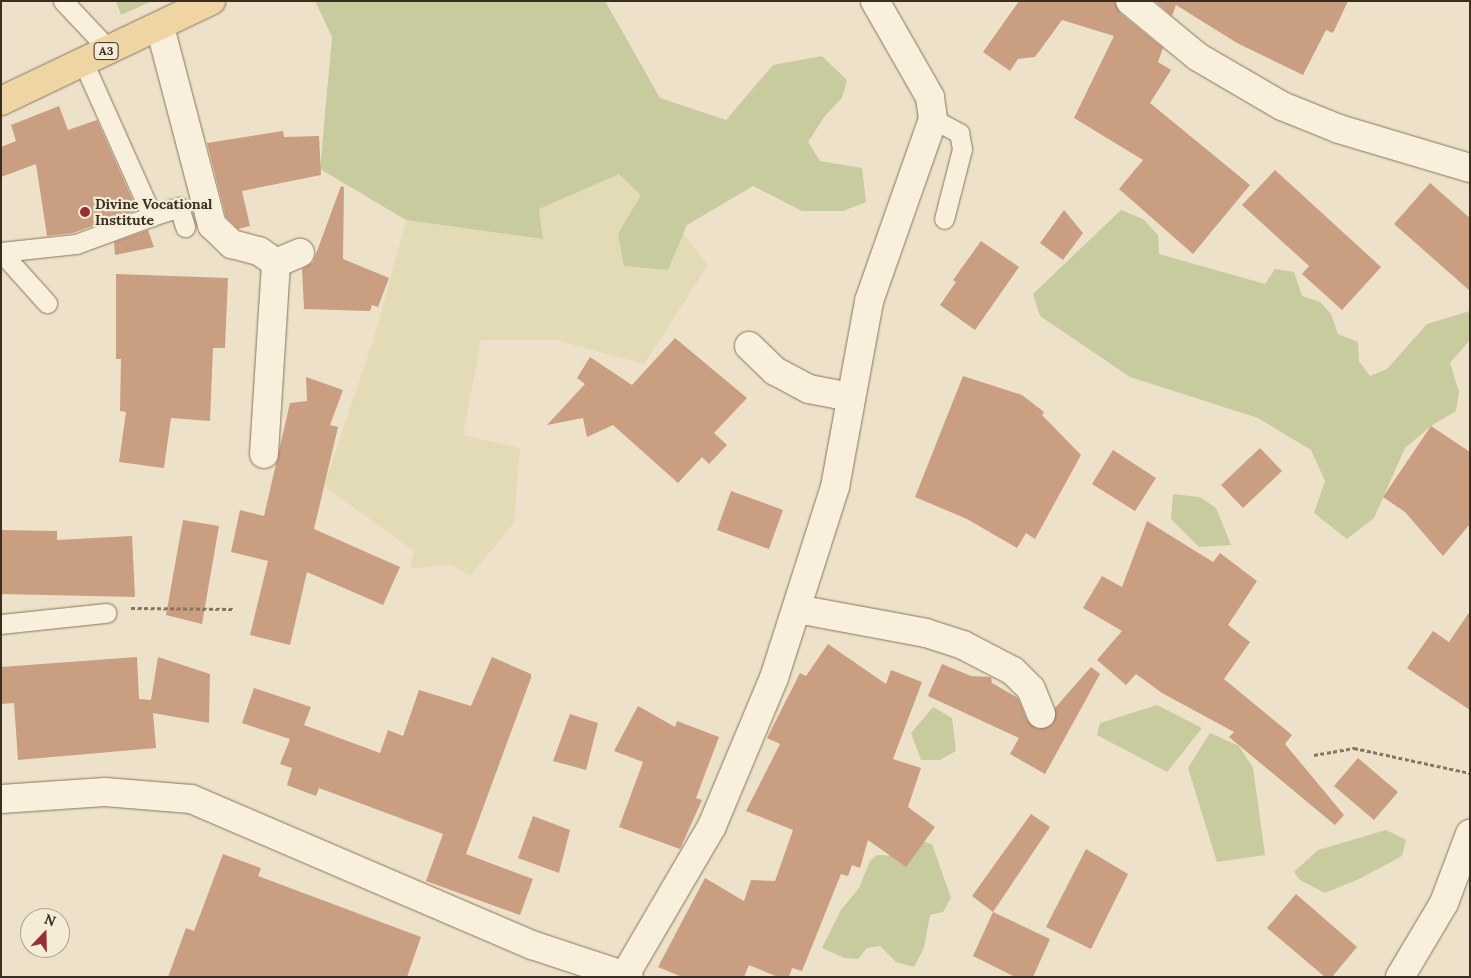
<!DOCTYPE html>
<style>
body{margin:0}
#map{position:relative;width:1471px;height:978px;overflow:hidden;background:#ede2c9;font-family:Lora,serif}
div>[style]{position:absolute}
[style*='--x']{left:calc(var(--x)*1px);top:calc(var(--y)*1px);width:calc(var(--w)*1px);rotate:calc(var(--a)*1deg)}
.farmland>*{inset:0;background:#e3dbb6}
.green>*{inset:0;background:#c7cb9d}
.building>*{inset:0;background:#ca9e80}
.path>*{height:3px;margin-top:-1.5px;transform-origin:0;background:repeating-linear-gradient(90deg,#89745e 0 4px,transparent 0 6.5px)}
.roads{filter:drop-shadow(0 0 1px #89745e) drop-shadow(0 0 1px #89745e)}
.service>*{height:19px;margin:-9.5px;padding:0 9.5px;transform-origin:9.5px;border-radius:9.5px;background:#f8efdc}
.minor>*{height:28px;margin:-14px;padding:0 14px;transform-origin:14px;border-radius:14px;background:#f8efdc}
.primary>*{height:28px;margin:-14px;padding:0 14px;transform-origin:14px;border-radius:14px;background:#eed5a3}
.dots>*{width:14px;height:14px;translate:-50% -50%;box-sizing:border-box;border:2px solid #f5ecd8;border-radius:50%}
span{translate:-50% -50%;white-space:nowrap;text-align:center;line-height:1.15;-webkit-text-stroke:4.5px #f5ecd8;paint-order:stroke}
.shield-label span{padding:1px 4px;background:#f5ecd8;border:1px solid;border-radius:4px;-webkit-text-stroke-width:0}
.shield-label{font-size:12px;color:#3a2d21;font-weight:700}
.poi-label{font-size:14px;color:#3a2d21;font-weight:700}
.left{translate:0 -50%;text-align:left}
.frame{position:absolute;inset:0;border:2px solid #3a2d21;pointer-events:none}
.north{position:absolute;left:20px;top:908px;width:50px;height:50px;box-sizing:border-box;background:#f5ecd8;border:1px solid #aaa08f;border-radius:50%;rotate:21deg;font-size:14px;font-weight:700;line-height:20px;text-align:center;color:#3a2d21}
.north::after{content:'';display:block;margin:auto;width:18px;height:22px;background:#963033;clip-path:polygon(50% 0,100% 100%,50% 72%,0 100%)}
</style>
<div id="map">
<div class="farmland">
<div style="clip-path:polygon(631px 168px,708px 265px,644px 364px,555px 340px,481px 340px,463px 435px,520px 448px,514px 523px,470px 576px,451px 564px,410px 569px,414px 551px,324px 486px,374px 338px,406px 220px,542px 239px,539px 209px)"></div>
</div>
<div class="green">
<div style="clip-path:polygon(116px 1px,152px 1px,121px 15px)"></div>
<div style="clip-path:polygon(315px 1px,605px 1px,660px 98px,726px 120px,773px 65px,822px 56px,847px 80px,842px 98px,824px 117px,808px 142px,820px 161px,862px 168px,866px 202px,843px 211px,802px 211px,753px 186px,687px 225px,668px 270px,624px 266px,618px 234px,641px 195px,619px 174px,539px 209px,543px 239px,406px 220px,320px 169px,332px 37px)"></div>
<div style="clip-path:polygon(1121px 210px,1143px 219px,1158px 235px,1159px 254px,1265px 284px,1275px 269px,1294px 272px,1302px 296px,1320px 302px,1331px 314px,1338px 334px,1358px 342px,1359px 361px,1370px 376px,1387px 369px,1427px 324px,1470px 311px,1470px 340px,1450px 363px,1459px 392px,1456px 411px,1431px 426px,1405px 448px,1374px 518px,1347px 539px,1314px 513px,1325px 481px,1311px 450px,1258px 418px,1130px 377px,1040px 316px,1033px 294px)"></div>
<div style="clip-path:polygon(1173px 494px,1200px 497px,1216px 508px,1231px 545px,1199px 547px,1171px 519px)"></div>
<div style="clip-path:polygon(1157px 705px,1202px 728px,1167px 772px,1097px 735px,1100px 723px)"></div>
<div style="clip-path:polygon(933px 707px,952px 718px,956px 751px,940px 760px,921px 760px,911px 733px)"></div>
<div style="clip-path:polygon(1210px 733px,1239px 746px,1253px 768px,1265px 855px,1217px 862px,1188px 768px)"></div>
<div style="clip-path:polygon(1386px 830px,1406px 840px,1402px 856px,1359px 879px,1325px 893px,1300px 880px,1294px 872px,1318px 850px)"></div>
<div style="clip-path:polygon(917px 840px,932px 844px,951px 898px,943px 912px,930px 915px,924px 948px,914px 967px,896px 962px,880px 946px,867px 948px,858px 959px,844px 958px,822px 948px,841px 910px,859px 888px,870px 861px,877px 855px,902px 856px)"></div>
</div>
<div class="building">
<div style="clip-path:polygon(1019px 1px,1115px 1px,1120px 13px,1163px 48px,1158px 62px,1171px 70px,1150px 103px,1250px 185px,1193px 254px,1119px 189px,1143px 160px,1074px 118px,1114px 36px,1062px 20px,1035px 57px,1018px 59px,1010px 71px,983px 52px)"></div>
<div style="clip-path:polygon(1155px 1px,1348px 1px,1333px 33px,1326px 30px,1303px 75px,1237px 43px,1176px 5px,1172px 16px)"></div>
<div style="clip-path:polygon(59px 106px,68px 130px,97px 120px,137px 210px,73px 233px,47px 236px,36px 164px,1px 177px,1px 147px,16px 141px,11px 125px)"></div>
<div style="clip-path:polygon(283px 131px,284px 137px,319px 136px,321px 175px,242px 191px,250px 226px,238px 229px,226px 217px,207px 143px)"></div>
<div style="clip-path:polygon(1275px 170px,1381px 267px,1342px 310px,1302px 274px,1309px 266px,1242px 205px)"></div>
<div style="clip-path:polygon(1430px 183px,1470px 218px,1470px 291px,1394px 224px)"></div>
<div style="clip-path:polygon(341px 186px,344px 187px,343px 259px,389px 278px,378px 307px,372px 305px,370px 311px,304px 309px,302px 269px,313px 262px)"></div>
<div style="clip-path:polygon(1064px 210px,1083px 233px,1063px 260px,1040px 243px)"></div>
<div style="clip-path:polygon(148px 230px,154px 247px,115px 255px,114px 242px)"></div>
<div style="clip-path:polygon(981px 241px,1019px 267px,975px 330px,940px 305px,956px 282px,953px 280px)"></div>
<div style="clip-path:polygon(116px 274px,228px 278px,225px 348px,213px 348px,210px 421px,171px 418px,164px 468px,119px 462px,126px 412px,120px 411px,121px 359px,116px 359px)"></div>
<div style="clip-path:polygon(675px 338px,747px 398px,714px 433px,727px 445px,709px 464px,702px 457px,678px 483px,613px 425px,587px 437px,583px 418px,547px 425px,585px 384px,577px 378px,590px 357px,632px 385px)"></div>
<div style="clip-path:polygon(963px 376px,1022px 395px,1044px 412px,1042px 415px,1081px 455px,1035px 539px,1026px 533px,1017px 548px,967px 519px,915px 497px)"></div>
<div style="clip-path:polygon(306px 377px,343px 390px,330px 425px,338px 427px,314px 529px,400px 567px,383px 605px,307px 572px,290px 645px,250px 635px,268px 561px,231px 552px,240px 510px,264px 516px,290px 403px,307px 401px)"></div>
<div style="clip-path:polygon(1431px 426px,1470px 452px,1470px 524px,1443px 556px,1405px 512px,1383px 497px)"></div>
<div style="clip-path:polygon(1260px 448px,1282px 471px,1243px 508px,1221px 485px)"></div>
<div style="clip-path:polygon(1113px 450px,1156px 478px,1135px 511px,1092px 484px)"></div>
<div style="clip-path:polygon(731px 491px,783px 510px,769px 549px,717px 530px)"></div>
<div style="clip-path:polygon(183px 520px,219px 526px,202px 624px,166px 615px)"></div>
<div style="clip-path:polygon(1147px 521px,1213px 562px,1220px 553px,1257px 581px,1228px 625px,1250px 642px,1224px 679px,1292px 735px,1285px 744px,1344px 815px,1335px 825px,1229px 737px,1234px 732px,1162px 693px,1136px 674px,1126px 685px,1097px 660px,1122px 631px,1083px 608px,1102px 576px,1122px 587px)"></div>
<div style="clip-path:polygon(1px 530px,57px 531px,57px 540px,132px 536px,135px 597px,1px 594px)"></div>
<div style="clip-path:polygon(1470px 611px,1470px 710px,1407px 668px,1433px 631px,1449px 642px)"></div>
<div style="clip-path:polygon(828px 644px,886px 684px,891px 670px,922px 682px,893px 759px,921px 768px,908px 807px,935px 827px,906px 867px,868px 840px,860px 868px,852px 865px,848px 876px,841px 874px,802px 971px,792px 968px,789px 977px,778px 977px,749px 965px,744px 977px,682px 977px,658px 967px,705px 878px,744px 901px,751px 880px,775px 881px,793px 830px,746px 811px,780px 744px,767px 738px,800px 673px,806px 676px)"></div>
<div style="clip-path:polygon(137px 657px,139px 699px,151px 700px,158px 657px,210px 674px,209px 723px,153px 713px,156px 748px,18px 760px,14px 703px,1px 704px,1px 667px)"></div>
<div style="clip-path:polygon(492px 657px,531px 674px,531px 678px,466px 854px,533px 879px,520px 915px,426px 881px,443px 834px,319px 788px,316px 796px,287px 785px,292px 768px,280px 764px,290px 739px,242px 723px,254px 688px,311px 707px,304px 725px,380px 753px,388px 730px,403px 736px,419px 690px,471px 706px)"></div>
<div style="clip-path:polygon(942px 664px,971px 676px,991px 677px,992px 683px,1018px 698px,1027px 720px,1039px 729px,1053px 724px,1055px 708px,1091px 667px,1100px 674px,1045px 774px,1010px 754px,1019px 738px,928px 696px)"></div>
<div style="clip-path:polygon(638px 706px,675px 727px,677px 721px,719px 737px,696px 798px,702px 800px,680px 849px,619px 827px,643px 762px,614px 751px)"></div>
<div style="clip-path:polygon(570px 714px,598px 723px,586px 770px,553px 761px)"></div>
<div style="clip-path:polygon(1358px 758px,1398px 792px,1374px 820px,1334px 786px)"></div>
<div style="clip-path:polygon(1031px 814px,1050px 827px,993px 912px,972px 896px)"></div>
<div style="clip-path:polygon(533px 816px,570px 830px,559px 873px,518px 858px)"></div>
<div style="clip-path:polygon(1086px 849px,1128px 874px,1091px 949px,1046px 927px)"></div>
<div style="clip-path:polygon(223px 854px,261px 868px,258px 876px,421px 937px,407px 977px,168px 977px,186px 928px,194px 931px)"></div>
<div style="clip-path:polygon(1296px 894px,1357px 947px,1332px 977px,1325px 977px,1267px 928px)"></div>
<div style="clip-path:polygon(993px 912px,1050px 939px,1033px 977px,1015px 977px,973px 956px)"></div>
</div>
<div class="path">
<div style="--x:131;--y:608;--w:103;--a:0.6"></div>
<div style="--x:1314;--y:755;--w:41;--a:-9.9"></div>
<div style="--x:1354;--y:748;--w:119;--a:12.2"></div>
</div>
<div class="roads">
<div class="service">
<div style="--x:63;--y:1;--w:67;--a:46.8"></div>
<div style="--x:84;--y:64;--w:167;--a:65.9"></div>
<div style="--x:152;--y:216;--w:28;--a:-18"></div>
<div style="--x:179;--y:207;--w:21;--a:73"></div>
<div style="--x:933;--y:119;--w:30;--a:28"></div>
<div style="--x:959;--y:133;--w:16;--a:79"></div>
<div style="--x:962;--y:149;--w:72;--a:104.4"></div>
<div style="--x:1;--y:252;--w:75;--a:-6.1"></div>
<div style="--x:76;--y:244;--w:81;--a:-20.2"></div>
<div style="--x:1;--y:252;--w:69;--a:48"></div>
<div style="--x:1;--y:624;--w:106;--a:-6"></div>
</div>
<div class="minor">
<div style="--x:1130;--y:1;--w:88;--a:39.5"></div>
<div style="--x:1198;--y:57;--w:97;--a:30.3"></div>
<div style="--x:1282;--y:106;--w:61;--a:22"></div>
<div style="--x:1339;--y:129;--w:137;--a:16.6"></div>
<div style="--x:160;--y:27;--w:205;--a:75.3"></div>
<div style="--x:212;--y:225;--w:28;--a:44"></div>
<div style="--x:232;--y:244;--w:28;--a:15"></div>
<div style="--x:259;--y:251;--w:21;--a:35"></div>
<div style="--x:276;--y:263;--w:26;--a:-23"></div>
<div style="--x:749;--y:346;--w:36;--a:44"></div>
<div style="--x:775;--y:371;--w:38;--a:28"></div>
<div style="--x:809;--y:389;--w:42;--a:11"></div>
<div style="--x:264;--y:454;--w:191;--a:-86.4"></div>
<div style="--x:797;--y:609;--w:131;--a:10.5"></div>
<div style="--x:926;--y:633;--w:39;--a:18"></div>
<div style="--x:963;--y:645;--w:56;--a:27.5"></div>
<div style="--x:1013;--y:671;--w:25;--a:45"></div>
<div style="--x:1031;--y:689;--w:27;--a:68"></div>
<div style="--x:1;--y:799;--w:104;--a:-3.9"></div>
<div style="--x:105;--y:792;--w:86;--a:4.7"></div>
<div style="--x:191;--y:799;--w:371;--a:23.2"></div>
<div style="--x:532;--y:945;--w:102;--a:18.3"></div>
<div style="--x:625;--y:975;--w:173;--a:-59.7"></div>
<div style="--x:712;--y:826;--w:160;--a:-67.3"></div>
<div style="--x:774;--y:678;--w:201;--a:-72.3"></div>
<div style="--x:835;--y:487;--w:189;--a:-79.6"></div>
<div style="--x:869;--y:301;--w:193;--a:-70.6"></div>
<div style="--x:933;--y:119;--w:22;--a:-98"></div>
<div style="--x:930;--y:97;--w:111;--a:-119.8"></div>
<div style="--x:1400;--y:977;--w:86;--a:-59.3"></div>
<div style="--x:1444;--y:903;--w:74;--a:-69.4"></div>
</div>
<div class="primary">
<div style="--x:1;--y:101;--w:233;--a:-25.5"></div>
</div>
</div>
<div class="dots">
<div style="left:85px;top:212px;background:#963033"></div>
</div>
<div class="shield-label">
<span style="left:106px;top:51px">A3</span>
</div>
<div class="poi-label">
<span class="left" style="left:95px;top:212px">Divine Vocational<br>Institute</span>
</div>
<div class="frame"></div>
<div class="north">N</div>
</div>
